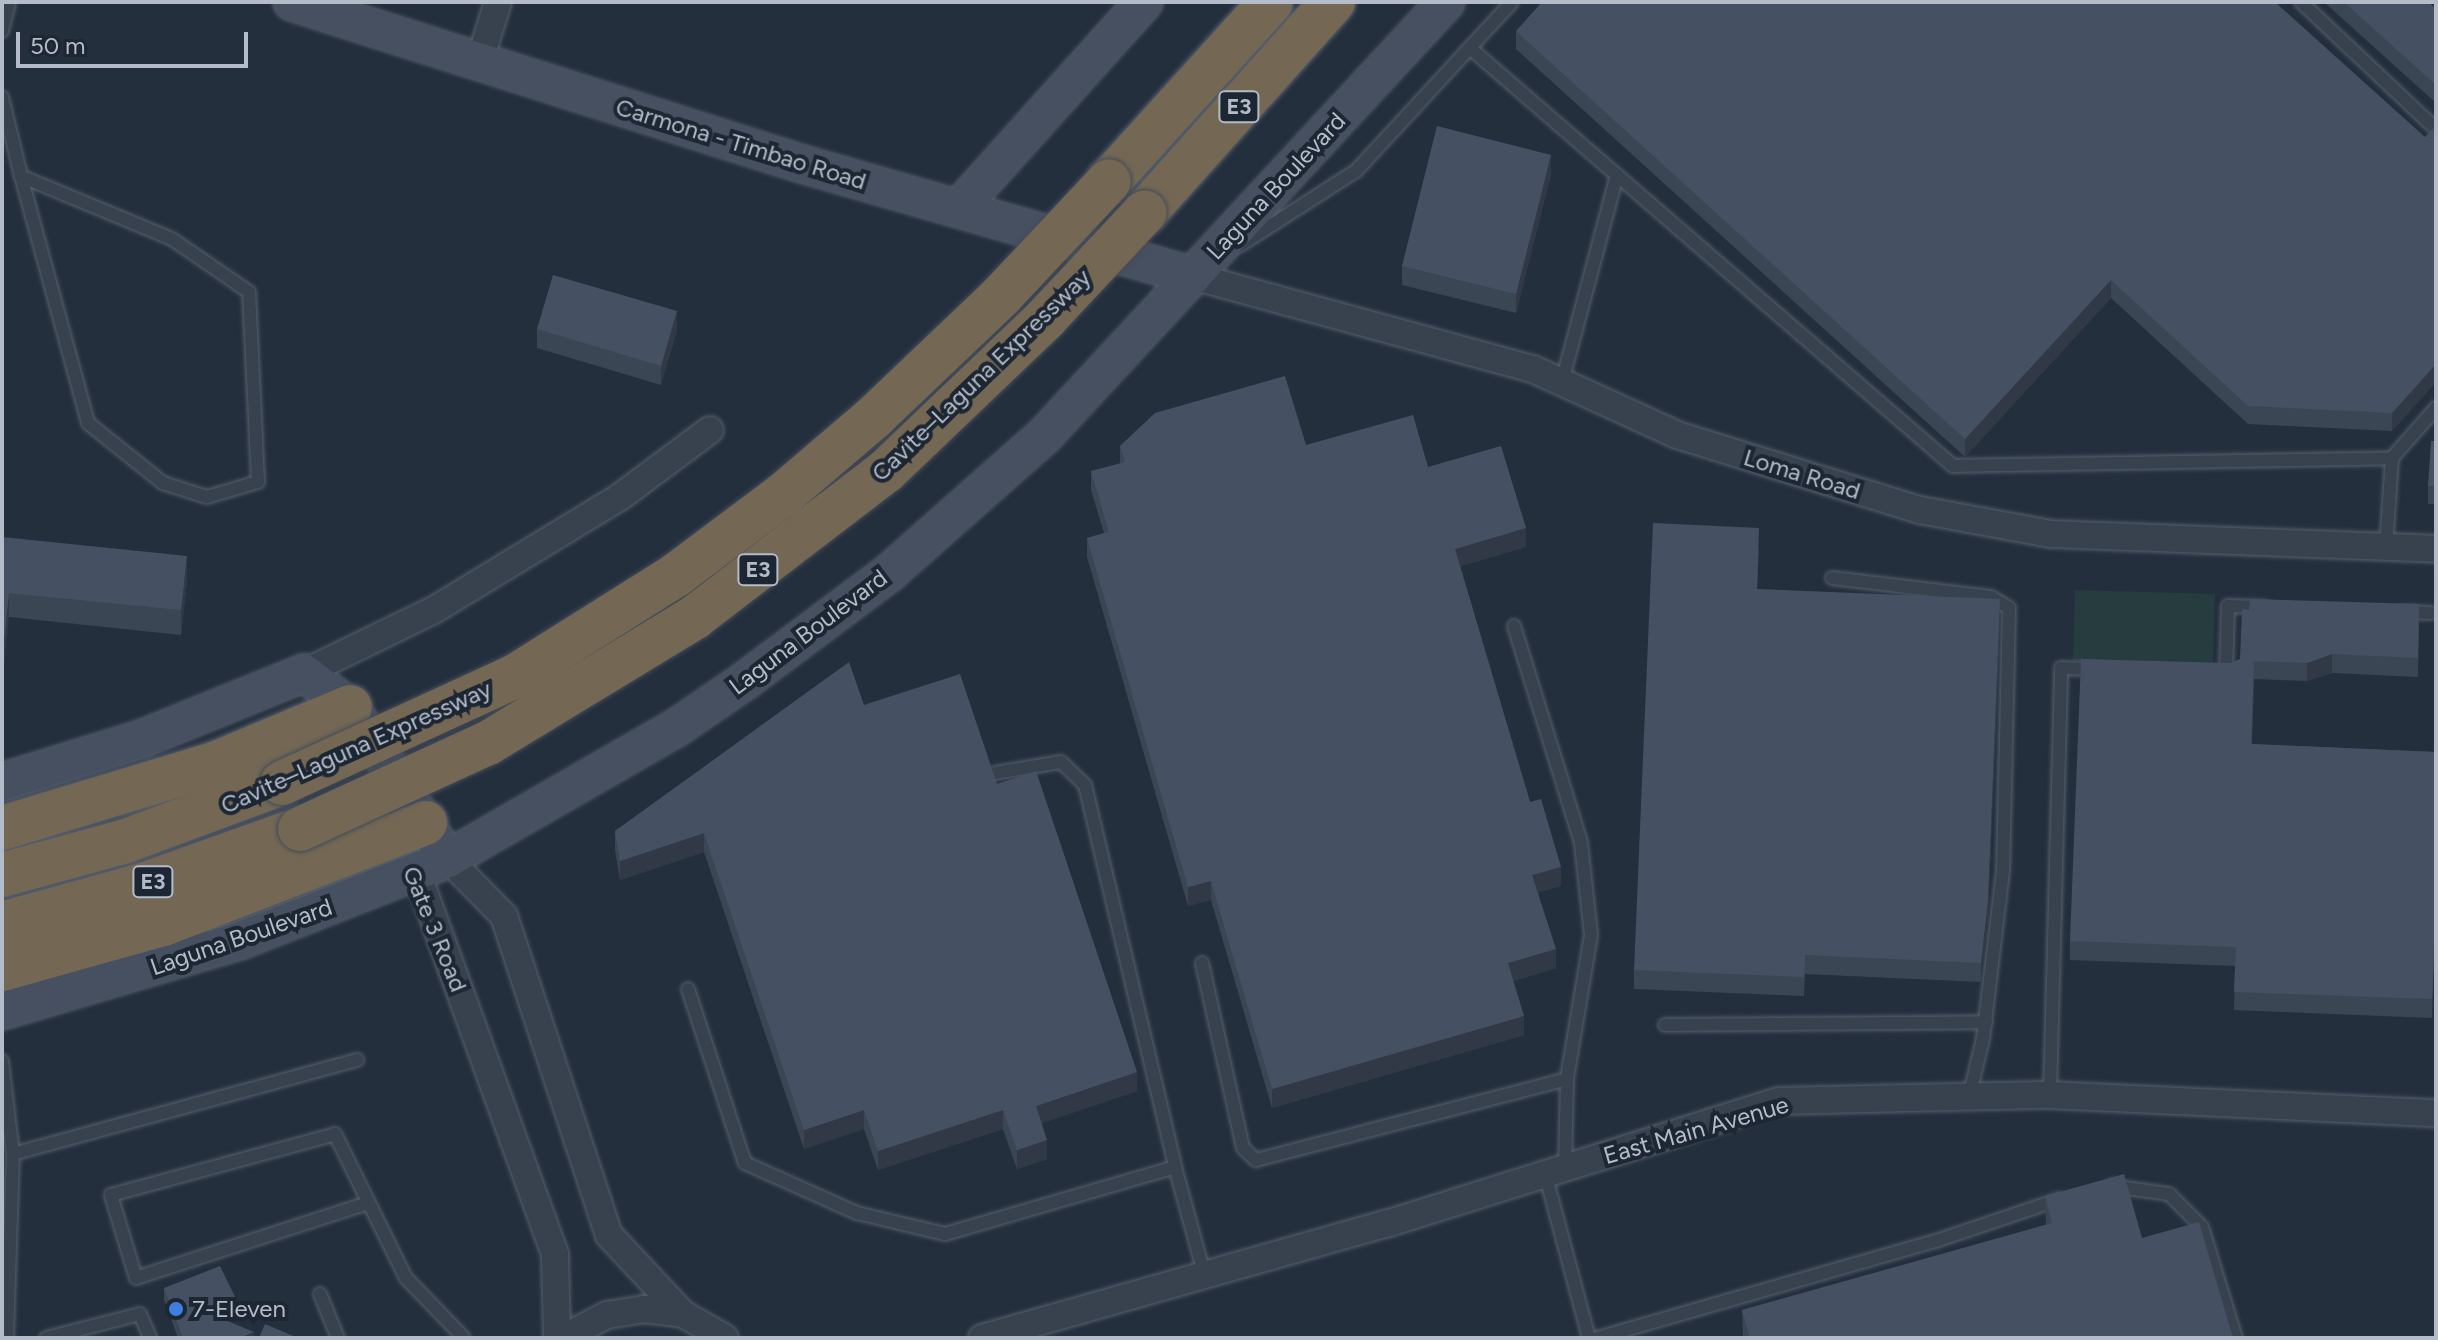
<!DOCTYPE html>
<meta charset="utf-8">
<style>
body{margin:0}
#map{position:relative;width:2438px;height:1340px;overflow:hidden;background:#242f3e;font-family:Figtree,sans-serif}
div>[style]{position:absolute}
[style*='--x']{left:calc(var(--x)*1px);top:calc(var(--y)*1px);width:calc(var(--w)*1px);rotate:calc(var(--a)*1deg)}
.green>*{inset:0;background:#263c3f}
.roads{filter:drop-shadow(0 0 2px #565f6c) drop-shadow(0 0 2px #565f6c)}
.service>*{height:12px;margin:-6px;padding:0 6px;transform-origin:6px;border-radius:6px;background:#38414e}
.minor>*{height:26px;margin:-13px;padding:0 13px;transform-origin:13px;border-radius:13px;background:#38414e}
.secondary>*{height:36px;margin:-18px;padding:0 18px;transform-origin:18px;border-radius:18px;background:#465061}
.motorway>*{height:44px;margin:-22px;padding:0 22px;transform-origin:22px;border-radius:22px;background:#746855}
.bridges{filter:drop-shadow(0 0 2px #434c59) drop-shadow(0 0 2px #434c59)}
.motorway-bridge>*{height:44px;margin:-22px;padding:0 22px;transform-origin:22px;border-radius:22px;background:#746855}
.wall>*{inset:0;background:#3b4654}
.shaded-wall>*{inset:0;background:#303945}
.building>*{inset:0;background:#455162}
.dots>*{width:22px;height:22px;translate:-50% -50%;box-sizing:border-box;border:4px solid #1d2633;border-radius:50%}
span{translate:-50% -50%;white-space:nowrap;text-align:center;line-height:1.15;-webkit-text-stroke:8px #1d2633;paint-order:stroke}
.shield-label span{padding:2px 6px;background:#1d2633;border:2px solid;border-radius:6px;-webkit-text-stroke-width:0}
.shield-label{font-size:22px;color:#b4bcc9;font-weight:700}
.street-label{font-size:24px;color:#b4bcc9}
.poi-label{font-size:24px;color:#b4bcc9}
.left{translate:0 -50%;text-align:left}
.frame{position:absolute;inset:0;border:4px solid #b4bcc9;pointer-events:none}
.scale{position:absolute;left:16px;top:32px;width:232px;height:36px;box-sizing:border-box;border:4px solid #b4bcc9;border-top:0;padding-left:10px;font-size:24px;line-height:28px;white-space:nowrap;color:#b4bcc9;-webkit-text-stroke:6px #1d2633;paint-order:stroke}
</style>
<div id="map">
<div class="green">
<div style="clip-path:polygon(2075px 590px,2215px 594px,2213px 665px,2073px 661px)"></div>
</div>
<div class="roads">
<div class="service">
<div style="--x:2301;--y:2;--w:185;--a:43.3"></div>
<div style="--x:2;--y:31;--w:30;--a:-76"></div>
<div style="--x:1470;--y:48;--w:639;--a:40.87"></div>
<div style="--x:1953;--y:466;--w:439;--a:-1"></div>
<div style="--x:2392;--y:458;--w:67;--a:-48.7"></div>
<div style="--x:2;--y:97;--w:81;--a:76.5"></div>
<div style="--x:21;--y:176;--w:256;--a:74.8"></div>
<div style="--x:88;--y:423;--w:96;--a:38.7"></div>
<div style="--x:163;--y:483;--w:46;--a:17.7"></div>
<div style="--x:207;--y:497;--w:53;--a:-16.4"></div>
<div style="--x:258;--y:482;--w:190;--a:-92.7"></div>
<div style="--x:249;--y:292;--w:93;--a:-145.5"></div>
<div style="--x:172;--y:239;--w:164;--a:-157.4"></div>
<div style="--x:1239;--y:246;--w:139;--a:-32.7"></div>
<div style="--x:1356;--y:171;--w:230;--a:-47.3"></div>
<div style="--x:1562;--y:382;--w:213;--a:-75.1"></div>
<div style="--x:2386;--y:548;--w:90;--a:-86.2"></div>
<div style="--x:1832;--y:578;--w:160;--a:6.8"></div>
<div style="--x:1991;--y:597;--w:21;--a:31"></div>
<div style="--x:2009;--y:608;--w:263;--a:91.3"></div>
<div style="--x:2003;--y:871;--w:169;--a:96.8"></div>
<div style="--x:1983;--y:1039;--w:60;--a:103.6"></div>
<div style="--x:2404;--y:612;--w:27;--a:2"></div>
<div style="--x:1514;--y:626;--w:227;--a:72.8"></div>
<div style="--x:1581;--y:843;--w:93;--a:83.8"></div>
<div style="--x:1591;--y:935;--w:146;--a:99.5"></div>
<div style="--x:1567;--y:1079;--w:88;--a:91.3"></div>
<div style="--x:2221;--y:673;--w:5;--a:0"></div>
<div style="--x:2226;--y:673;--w:67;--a:-88.3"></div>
<div style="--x:2228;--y:606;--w:37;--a:2"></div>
<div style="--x:995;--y:773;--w:67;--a:-9.5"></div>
<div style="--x:1061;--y:762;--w:33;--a:44"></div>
<div style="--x:1085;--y:785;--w:392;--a:76.7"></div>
<div style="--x:1202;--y:963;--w:189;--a:77.5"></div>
<div style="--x:1243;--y:1148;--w:18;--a:43"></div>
<div style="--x:1256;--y:1160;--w:321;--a:-14.6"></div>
<div style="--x:688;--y:989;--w:183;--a:71.9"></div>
<div style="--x:745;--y:1163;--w:123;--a:24.1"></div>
<div style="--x:857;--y:1213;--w:90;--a:13.4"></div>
<div style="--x:945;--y:1234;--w:240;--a:-16.2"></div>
<div style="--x:1175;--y:1167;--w:114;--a:74.7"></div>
<div style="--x:1665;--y:1025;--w:321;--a:-0.5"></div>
<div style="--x:2;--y:1061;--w:94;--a:83.3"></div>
<div style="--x:13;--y:1154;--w:184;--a:91.9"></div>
<div style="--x:2050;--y:1095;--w:427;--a:-88.5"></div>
<div style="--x:2061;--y:668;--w:34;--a:2"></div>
<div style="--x:13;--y:1154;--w:357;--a:-15.3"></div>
<div style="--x:1545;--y:1173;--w:171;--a:75.1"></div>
<div style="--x:2112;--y:1186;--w:58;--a:8"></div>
<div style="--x:2169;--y:1194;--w:47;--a:45"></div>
<div style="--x:2202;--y:1227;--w:116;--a:73"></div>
<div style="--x:368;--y:1203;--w:244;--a:162.1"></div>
<div style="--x:136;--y:1278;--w:87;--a:-106.8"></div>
<div style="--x:111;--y:1195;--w:232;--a:-15.2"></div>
<div style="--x:335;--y:1134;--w:161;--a:63.8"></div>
<div style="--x:406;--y:1278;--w:83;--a:46"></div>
<div style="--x:320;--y:1294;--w:48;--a:67.8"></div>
<div style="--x:46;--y:1338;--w:97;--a:-14.3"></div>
<div style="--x:140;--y:1314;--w:26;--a:67"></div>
<div style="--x:1597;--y:1338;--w:353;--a:-16"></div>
<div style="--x:1936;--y:1241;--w:131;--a:-18.7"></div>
</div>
<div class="minor">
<div style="--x:479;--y:63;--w:64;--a:-72.7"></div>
<div style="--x:1192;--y:276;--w:353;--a:15.3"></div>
<div style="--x:1533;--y:369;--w:158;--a:24.6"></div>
<div style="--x:1677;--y:435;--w:254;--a:17.2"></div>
<div style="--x:1920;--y:510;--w:133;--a:10.4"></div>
<div style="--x:2051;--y:534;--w:385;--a:2.2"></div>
<div style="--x:304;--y:673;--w:144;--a:-25.9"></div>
<div style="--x:434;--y:610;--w:218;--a:-31.3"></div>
<div style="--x:620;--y:497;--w:112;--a:-36.7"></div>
<div style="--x:448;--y:859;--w:80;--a:45.5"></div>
<div style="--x:504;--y:916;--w:336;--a:71.8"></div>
<div style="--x:609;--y:1235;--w:108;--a:46.9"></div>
<div style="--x:417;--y:873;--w:405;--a:70.1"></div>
<div style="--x:555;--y:1254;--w:84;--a:88.6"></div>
<div style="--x:563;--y:1338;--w:50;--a:-27.6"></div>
<div style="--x:607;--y:1315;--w:37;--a:-9"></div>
<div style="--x:644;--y:1309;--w:39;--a:7"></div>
<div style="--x:683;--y:1314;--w:48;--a:29.7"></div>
<div style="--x:982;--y:1338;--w:420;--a:-15.8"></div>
<div style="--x:1386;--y:1224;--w:412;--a:-17.4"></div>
<div style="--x:1779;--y:1101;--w:271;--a:-1.3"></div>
<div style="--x:2050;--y:1095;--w:386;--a:2.7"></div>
</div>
<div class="secondary">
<div style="--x:292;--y:2;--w:535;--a:17.62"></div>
<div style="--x:802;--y:164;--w:406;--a:16"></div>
<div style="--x:959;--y:208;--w:277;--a:-48.1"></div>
<div style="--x:304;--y:673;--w:57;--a:36.5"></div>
<div style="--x:350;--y:707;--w:164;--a:57.2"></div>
<div style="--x:2;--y:782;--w:149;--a:-17.2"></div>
<div style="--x:144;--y:738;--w:173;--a:-22.1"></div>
<div style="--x:2;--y:1011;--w:250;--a:-16.5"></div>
<div style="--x:242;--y:940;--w:221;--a:-21.5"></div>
<div style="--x:448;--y:859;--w:263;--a:-29.9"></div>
<div style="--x:676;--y:728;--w:85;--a:-34.4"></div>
<div style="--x:746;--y:680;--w:179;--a:-36.8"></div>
<div style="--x:889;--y:573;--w:208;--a:-41.5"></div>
<div style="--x:1045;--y:435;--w:590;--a:-47.2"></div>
</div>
<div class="motorway">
<div style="--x:1109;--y:181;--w:241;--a:-47.9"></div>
<div style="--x:1145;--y:212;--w:282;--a:-48.2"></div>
<div style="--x:2;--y:828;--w:225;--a:-16.8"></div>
<div style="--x:217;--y:763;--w:144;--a:-22.8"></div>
<div style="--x:2;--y:875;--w:129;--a:-15.3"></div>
<div style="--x:126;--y:841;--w:166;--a:-20.4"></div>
<div style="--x:2;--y:924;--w:146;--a:-15.5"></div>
<div style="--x:143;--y:885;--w:167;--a:-19.6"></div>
<div style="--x:2;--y:969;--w:167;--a:-15.6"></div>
<div style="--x:163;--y:924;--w:281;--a:-21.1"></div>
</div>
</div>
<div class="bridges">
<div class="motorway-bridge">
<div style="--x:282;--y:783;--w:255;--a:-24.6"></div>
<div style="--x:514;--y:677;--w:191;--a:-32.2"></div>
<div style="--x:676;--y:575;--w:135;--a:-36.9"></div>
<div style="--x:784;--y:494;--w:117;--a:-40.5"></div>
<div style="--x:873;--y:418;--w:178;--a:-43.6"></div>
<div style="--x:1002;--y:295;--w:156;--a:-46.8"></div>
<div style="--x:300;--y:829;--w:207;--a:-24.6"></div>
<div style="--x:488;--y:743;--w:242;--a:-31.3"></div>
<div style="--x:695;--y:617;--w:240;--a:-37.4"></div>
<div style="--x:886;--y:471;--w:220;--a:-43.7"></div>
<div style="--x:1045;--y:319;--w:146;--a:-46.9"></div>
</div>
</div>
<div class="wall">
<div style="clip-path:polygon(2324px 2px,2428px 2px,2436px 9px,2436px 103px)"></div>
<div style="clip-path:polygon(1516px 31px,2425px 137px,2436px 125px,2436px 382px,2392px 431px,2248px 424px,2111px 298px,1965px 457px,1516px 49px)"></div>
<div style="clip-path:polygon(1551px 174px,1516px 313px,1402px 285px,1402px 266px)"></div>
<div style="clip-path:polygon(537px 329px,677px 330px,661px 385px,537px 348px)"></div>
<div style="clip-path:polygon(2436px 441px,2436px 504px,2428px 504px,2428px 486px)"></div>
<div style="clip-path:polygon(1306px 445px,1428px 467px,1526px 547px,1460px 566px,1530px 802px,1561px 886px,1538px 892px,1556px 968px,1513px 981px,1524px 1035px,1272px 1108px,1211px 900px,1188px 906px,1087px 557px,1087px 538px,1104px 533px,1091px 490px,1091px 471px,1120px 464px,1120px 446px)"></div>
<div style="clip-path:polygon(2px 537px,187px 580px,181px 635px,9px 617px)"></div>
<div style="clip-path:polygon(1759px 547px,1757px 589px,2000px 618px,1988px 918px,1981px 982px,1805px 974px,1804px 996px,1634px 989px,1634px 970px)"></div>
<div style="clip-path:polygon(2419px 623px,2418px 677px,2332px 673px,2307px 681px,2254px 679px,2252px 744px,2436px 752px,2436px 905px,2432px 1018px,2234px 1010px,2235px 966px,2070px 960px,2070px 941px,2230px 663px)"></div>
<div style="clip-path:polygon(864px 705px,997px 784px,1137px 1091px,1042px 1123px,1047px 1159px,1017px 1169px,1003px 1129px,878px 1170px,864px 1129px,804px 1149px,704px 852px,620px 880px,615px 850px,615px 831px)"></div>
<div style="clip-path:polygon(2045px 1196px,2142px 1238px,2233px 1338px,1743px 1338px,1742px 1310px,2046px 1225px)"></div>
<div style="clip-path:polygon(164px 1288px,236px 1312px,221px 1318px,254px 1338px,178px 1338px,164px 1300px)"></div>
</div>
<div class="shaded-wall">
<div style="clip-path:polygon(1551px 155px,1551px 174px,1516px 313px,1516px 294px)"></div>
<div style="clip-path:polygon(2111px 280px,2111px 298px,1965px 457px,1965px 439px)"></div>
<div style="clip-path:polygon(677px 311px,677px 330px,661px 385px,661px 366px)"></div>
<div style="clip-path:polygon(2436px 364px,2436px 382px,2392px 431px,2392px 413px)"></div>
<div style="clip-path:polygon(1526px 528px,1526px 547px,1455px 568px,1455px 549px)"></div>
<div style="clip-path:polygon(187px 556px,187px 580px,181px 635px,181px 610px)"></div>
<div style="clip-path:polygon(9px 593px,9px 617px,2px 687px,2px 662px)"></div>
<div style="clip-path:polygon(2000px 599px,1988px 918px,1981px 982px,1981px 963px)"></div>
<div style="clip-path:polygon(2332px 654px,2332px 673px,2307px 681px,2307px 663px)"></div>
<div style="clip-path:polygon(704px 833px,704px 852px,620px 880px,620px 861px)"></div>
<div style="clip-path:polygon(1561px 867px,1561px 886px,1532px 894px,1532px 875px)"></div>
<div style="clip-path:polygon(1211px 881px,1211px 900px,1188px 906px,1188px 887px)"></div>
<div style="clip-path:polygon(1556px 949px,1556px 968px,1508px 982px,1508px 963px)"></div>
<div style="clip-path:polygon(1524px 1016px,1524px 1035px,1272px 1108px,1272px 1089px)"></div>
<div style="clip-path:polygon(1137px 1072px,1137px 1091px,1036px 1125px,1036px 1106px)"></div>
<div style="clip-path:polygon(864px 1110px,864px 1129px,804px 1149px,804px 1130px)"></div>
<div style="clip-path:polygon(1003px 1110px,1003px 1129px,878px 1170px,878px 1151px)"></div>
<div style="clip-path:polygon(1047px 1140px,1047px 1159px,1017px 1169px,1017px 1150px)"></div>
<div style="clip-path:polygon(236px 1299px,236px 1312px,206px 1325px,206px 1312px)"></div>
<div style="clip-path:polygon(254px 1332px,254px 1338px,239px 1338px)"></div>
</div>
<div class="building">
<div style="clip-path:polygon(1542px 2px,2275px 2px,2425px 137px,2436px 125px,2436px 364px,2392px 413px,2248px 406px,2111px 280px,1965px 439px,1516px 31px)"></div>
<div style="clip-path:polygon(2344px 2px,2428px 2px,2436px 9px,2436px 85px)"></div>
<div style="clip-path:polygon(1437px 126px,1551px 155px,1516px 294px,1402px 266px)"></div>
<div style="clip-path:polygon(553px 275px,677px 311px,661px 366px,537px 329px)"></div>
<div style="clip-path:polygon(1285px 376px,1306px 445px,1413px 415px,1428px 467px,1501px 446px,1526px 528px,1455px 549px,1530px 802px,1541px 799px,1561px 867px,1532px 875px,1556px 949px,1508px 963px,1524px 1016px,1272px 1089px,1211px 881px,1188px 887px,1087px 538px,1109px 532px,1091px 471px,1125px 462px,1120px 446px,1155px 413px)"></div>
<div style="clip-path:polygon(2431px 441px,2436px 441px,2436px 486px,2428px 486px)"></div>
<div style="clip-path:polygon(1653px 523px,1759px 528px,1757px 589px,2000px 599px,1988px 900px,1981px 963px,1805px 955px,1804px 977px,1634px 970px)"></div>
<div style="clip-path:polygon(2px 537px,187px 556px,181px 610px,9px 593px,2px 662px)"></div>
<div style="clip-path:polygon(2250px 599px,2419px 604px,2418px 658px,2332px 654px,2307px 663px,2254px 661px,2251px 744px,2436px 752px,2436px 887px,2432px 999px,2234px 992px,2236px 947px,2070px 941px,2081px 659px,2230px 663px,2240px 659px,2242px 609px,2249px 610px)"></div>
<div style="clip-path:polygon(849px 662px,864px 705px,960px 674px,997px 784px,1036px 771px,1137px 1072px,1036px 1106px,1047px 1140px,1017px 1150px,1003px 1110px,878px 1151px,864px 1110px,804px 1130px,704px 833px,620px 861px,615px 831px)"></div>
<div style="clip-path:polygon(2124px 1174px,2142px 1238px,2199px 1222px,2233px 1338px,1750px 1338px,1742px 1310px,2052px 1223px,2045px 1196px)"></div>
<div style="clip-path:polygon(220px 1266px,236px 1299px,206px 1312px,254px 1332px,239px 1338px,183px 1338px,164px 1288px)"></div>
<div style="clip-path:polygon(265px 1324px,298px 1338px,259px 1338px)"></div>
</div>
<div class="dots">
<div style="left:176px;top:1309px;background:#3f7fe0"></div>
</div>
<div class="shield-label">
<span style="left:1239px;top:107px">E3</span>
<span style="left:758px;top:570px">E3</span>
<span style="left:153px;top:882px">E3</span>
</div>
<div class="street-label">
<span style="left:741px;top:144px;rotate:17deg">Carmona - Timbao Road</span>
<span style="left:1276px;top:186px;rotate:-47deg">Laguna Boulevard</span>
<span style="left:981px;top:375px;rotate:-44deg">Cavite–Laguna Expressway</span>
<span style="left:1802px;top:474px;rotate:17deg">Loma Road</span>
<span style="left:808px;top:632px;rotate:-37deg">Laguna Boulevard</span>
<span style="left:356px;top:747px;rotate:-24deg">Cavite–Laguna Expressway</span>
<span style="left:435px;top:929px;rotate:68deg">Gate 3 Road</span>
<span style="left:241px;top:937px;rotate:-19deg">Laguna Boulevard</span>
<span style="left:1696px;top:1130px;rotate:-16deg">East Main Avenue</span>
</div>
<div class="poi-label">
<span class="left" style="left:192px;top:1309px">7-Eleven</span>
</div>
<div class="frame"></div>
<div class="scale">50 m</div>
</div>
